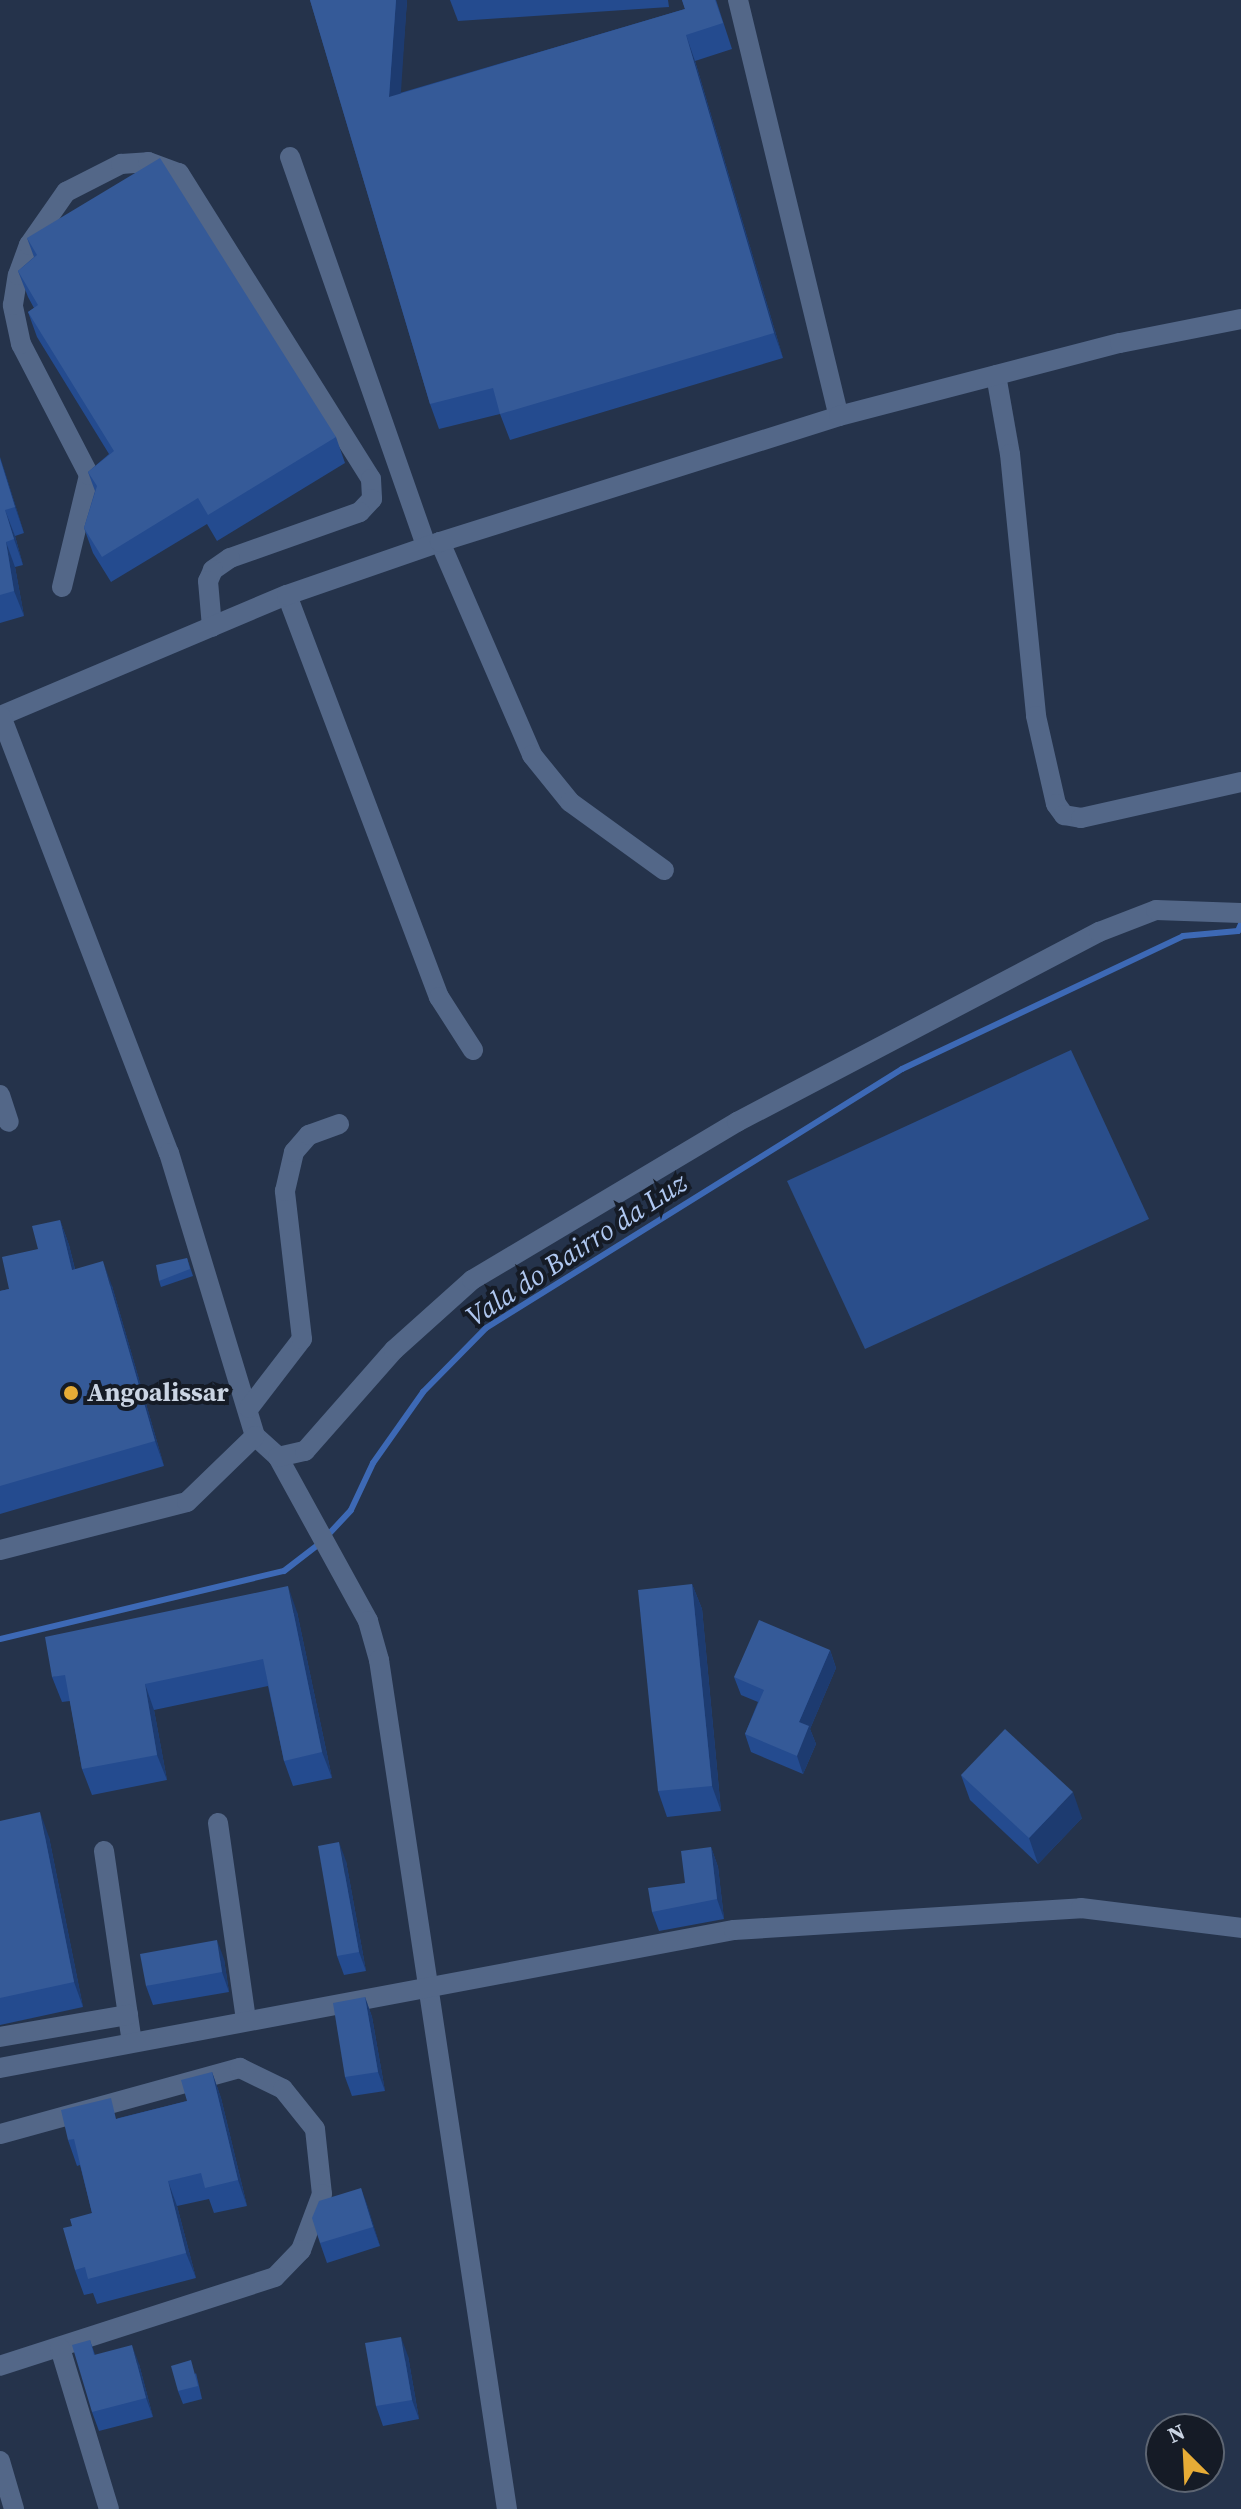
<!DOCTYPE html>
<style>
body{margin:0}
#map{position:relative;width:1241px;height:2509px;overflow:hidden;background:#25334b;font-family:"Source Serif 4",serif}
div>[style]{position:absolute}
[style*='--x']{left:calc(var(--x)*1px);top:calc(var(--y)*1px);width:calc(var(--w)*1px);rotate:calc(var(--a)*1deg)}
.green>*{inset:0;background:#2a4e8b}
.stream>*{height:6px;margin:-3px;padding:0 3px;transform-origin:3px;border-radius:3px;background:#3d69b5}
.minor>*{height:20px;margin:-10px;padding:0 10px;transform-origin:10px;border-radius:10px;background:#536788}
.wall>*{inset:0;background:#244b8f}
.shaded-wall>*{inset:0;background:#1d3b70}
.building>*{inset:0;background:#355a98}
.dots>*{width:22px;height:22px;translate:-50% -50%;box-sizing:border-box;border:4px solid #151b26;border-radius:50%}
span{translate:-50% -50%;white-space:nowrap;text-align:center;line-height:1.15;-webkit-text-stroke:8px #151b26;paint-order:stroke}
.poi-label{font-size:26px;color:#cad4e3;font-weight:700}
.left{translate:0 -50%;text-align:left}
.water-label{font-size:28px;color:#afc7f0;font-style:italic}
.north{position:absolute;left:1145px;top:2413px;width:80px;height:80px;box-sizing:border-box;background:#151b26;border:2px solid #5d6572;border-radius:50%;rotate:336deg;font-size:22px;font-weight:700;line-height:32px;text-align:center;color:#cad4e3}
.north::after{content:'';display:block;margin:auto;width:28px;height:36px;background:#e7ac36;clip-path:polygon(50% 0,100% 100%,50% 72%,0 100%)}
</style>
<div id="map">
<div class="green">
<div style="clip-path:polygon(1071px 1050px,1149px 1219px,865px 1349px,787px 1181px)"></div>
</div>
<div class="stream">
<div style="--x:327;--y:1536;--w:35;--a:-47"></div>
<div style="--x:351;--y:1510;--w:52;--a:-64.9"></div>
<div style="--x:373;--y:1463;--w:87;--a:-54.8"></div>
<div style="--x:423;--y:1392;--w:90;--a:-45.5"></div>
<div style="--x:486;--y:1328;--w:490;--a:-31.9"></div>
<div style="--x:902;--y:1069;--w:311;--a:-25.3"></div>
<div style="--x:1183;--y:936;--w:55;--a:-5.2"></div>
<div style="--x:1238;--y:931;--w:8;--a:-67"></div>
<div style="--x:0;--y:1639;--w:292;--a:-13.5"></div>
<div style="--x:284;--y:1571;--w:44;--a:-37.6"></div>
</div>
<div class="minor">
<div style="--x:738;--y:0;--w:428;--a:76.4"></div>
<div style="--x:290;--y:157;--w:412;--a:70.7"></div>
<div style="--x:996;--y:375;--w:80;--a:80"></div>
<div style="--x:1010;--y:454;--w:263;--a:84.3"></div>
<div style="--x:1036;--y:716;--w:90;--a:77.2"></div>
<div style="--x:1056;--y:804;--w:14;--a:54"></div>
<div style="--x:1064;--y:815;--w:17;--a:10"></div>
<div style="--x:1081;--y:818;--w:164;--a:-12.7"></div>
<div style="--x:440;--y:542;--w:232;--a:66.6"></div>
<div style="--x:532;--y:755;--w:60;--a:51"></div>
<div style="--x:570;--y:802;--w:116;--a:35.9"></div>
<div style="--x:62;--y:587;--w:115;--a:-76.4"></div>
<div style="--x:89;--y:475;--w:148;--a:-117.4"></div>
<div style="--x:21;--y:344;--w:40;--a:-102"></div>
<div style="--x:13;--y:305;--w:30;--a:-81"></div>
<div style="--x:18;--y:275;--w:32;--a:-70"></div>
<div style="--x:29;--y:245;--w:65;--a:-55.1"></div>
<div style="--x:66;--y:192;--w:62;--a:-27"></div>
<div style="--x:121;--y:164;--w:27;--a:-4"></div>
<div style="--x:148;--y:162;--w:33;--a:20"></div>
<div style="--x:179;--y:173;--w:361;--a:57.9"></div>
<div style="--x:371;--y:479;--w:20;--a:87"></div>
<div style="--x:372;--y:499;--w:18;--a:133"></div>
<div style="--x:360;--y:512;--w:138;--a:160.5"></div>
<div style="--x:230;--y:558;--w:21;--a:145"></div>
<div style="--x:213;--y:570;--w:12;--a:114"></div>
<div style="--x:208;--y:581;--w:46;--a:85"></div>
<div style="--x:287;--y:595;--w:430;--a:69.3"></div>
<div style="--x:439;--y:997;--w:63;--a:57.3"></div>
<div style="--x:0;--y:716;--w:311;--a:-22.9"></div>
<div style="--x:287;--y:595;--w:162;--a:-19.1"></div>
<div style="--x:440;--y:542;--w:418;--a:-17.5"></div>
<div style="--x:839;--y:416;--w:290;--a:-14.6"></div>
<div style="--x:1120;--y:343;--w:123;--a:-11.2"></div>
<div style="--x:1;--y:716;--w:468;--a:69"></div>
<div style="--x:169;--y:1153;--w:296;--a:73.1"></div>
<div style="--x:255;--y:1436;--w:31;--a:42"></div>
<div style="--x:278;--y:1457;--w:187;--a:61.2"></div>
<div style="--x:368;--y:1621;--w:41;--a:74.2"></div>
<div style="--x:379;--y:1660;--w:859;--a:81.43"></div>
<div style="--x:0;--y:1095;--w:28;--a:72"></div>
<div style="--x:249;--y:1408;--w:87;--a:-52.5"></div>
<div style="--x:302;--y:1339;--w:149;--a:-96.6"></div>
<div style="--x:285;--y:1191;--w:40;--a:-77"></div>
<div style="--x:294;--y:1152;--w:23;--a:-49"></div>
<div style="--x:309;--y:1135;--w:32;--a:-20"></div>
<div style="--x:278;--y:1457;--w:28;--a:-13"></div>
<div style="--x:305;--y:1451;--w:135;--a:-48.6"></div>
<div style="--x:394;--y:1350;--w:105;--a:-41.9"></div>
<div style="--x:472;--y:1280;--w:309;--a:-30.8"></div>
<div style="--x:737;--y:1122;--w:409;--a:-27.7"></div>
<div style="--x:1099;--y:932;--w:61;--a:-21.1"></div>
<div style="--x:1156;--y:910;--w:85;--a:2"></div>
<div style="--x:0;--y:1550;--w:193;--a:-14.4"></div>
<div style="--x:187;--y:1502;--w:95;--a:-44.1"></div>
<div style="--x:218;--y:1823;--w:199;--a:81.9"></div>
<div style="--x:104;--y:1851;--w:193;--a:81.7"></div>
<div style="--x:0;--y:2037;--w:130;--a:-9.8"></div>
<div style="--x:0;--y:2068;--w:747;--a:-10.65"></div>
<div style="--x:734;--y:1930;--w:348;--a:-3.6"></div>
<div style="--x:1081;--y:1908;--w:161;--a:7.1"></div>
<div style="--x:0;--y:2134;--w:249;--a:-15.4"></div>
<div style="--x:240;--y:2068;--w:48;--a:26"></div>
<div style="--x:283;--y:2089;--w:51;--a:51.3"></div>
<div style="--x:315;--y:2129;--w:65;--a:83.9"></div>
<div style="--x:322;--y:2194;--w:60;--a:110.6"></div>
<div style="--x:301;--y:2250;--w:37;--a:134"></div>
<div style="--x:275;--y:2277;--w:289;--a:162.1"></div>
<div style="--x:60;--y:2348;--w:168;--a:73.1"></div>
<div style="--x:0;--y:2461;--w:50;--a:73.7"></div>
</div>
<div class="wall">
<div style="clip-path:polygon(310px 0,407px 0,400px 93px,685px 9px,682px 0,716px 0,732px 49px,695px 61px,783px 358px,510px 440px,500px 414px,439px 429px,430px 404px)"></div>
<div style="clip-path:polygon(450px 0,668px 0,669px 7px,458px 21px)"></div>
<div style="clip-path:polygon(27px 238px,336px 437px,345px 463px,217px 541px,207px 524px,111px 582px,93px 553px,84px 528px,95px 491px,88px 472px,109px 454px,37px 337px,28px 312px,34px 308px,28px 297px,18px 271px,34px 257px)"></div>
<div style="clip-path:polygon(0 457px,24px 533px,15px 536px,23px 565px,15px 567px,24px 616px,0 623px)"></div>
<div style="clip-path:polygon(60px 1220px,69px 1245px,75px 1269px,112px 1286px,164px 1466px,0 1514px,0 1291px,9px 1289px)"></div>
<div style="clip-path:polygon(187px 1258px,193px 1276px,161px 1287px,159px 1281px)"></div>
<div style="clip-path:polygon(692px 1584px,702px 1609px,721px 1811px,667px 1817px,658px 1791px)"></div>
<div style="clip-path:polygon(297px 1612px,332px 1778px,293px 1786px,284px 1761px,268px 1686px,154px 1710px,167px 1780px,92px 1795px,82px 1769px,70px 1701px,62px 1702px,52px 1677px)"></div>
<div style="clip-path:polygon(830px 1650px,836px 1668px,810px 1729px,816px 1744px,803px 1774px,751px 1752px,745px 1734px,758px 1702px,741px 1695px,734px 1677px)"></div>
<div style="clip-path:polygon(961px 1775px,1082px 1818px,1038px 1864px,970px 1800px)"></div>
<div style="clip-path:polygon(0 1821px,49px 1837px,83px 2007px,0 2025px)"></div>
<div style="clip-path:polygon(711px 1847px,718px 1867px,724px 1919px,659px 1931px,652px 1912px,685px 1883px)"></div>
<div style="clip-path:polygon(346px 1861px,366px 1971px,344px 1975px,337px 1956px)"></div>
<div style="clip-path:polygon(224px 1959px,229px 1992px,153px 2005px,146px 1986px)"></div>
<div style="clip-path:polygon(365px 1997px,372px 2017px,385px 2091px,352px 2096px,345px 2077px)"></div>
<div style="clip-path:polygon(212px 2072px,221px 2098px,247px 2206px,214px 2213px,209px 2199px,177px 2206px,196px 2278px,97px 2304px,93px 2293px,84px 2295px,75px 2270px,72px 2226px,92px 2213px,80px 2165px,77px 2166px,68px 2140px,119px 2118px,187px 2101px)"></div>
<div style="clip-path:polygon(361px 2188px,380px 2246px,327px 2263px,320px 2243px)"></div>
<div style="clip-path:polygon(90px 2340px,95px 2355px,139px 2364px,153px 2417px,99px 2431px,92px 2412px)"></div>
<div style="clip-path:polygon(408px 2356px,419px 2419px,383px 2426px,376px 2406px)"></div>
<div style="clip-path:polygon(196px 2373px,202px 2399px,183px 2404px,178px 2391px)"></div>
</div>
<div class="shaded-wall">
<div style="clip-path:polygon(396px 0,407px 0,399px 122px,389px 97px)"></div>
<div style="clip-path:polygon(686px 35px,695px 61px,783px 358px,774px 333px)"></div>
<div style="clip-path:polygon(0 457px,6px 475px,24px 533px,15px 507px)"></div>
<div style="clip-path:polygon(5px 510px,15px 536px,23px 565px,14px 539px)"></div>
<div style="clip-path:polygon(6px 542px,15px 567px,24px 616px,14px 591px)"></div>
<div style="clip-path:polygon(60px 1220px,69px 1245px,81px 1295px,72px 1270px)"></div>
<div style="clip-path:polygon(103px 1261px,112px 1286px,164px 1466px,155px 1441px)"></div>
<div style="clip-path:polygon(692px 1584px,702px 1609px,721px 1811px,712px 1786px)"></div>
<div style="clip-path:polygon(288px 1586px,297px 1612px,332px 1778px,322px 1752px)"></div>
<div style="clip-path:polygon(830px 1650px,836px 1668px,810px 1729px,816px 1744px,803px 1774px,797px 1756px,799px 1722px)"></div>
<div style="clip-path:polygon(145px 1684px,154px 1710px,167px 1780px,157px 1755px)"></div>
<div style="clip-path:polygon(1073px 1792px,1082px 1818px,1038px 1864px,1029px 1838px)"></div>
<div style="clip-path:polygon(40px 1812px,49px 1837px,83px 2007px,74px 1982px)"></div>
<div style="clip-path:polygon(339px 1842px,346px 1861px,366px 1971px,359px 1952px)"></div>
<div style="clip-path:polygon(711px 1847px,718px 1867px,724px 1919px,717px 1899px)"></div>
<div style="clip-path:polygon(217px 1940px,224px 1959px,229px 1992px,222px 1972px)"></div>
<div style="clip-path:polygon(365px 1997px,372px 2017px,385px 2091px,378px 2072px)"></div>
<div style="clip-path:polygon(212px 2072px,221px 2098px,247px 2206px,238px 2180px)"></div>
<div style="clip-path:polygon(168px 2181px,177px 2206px,196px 2278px,186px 2253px)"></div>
<div style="clip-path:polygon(361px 2188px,368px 2207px,380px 2246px,373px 2227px)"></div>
<div style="clip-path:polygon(401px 2337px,408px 2356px,419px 2419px,412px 2400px)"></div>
<div style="clip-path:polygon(132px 2345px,139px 2364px,153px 2417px,146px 2398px)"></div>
</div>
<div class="building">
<div style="clip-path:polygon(310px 0,396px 0,389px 97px,685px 9px,682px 0,715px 0,723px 23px,686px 35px,774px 333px,500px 414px,493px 388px,430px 404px)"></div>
<div style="clip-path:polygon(160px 158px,336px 437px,208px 515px,198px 498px,102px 557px,84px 528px,97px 486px,88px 472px,114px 451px,28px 312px,38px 305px,18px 271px,37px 255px,27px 238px)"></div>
<div style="clip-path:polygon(0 459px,15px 507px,5px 510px,14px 539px,6px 542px,14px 591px,0 595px)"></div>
<div style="clip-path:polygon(60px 1220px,72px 1270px,103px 1261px,155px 1441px,0 1486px,0 1291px,9px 1289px,2px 1257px,38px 1249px,32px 1226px)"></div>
<div style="clip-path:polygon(187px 1258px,190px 1269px,159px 1281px,156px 1265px)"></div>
<div style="clip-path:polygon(692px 1584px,712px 1786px,658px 1791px,638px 1590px)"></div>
<div style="clip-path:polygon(288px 1586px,322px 1752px,284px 1761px,263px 1659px,145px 1684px,157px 1755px,82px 1769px,65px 1675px,52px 1677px,45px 1637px)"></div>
<div style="clip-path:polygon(759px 1620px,830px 1650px,799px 1722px,809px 1726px,797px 1756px,745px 1734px,764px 1690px,734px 1677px)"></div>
<div style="clip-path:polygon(1005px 1729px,1073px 1792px,1029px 1838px,961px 1775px)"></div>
<div style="clip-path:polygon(40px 1812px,74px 1982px,0 1998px,0 1821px)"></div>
<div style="clip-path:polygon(339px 1842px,359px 1952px,337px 1956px,318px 1846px)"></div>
<div style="clip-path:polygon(711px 1847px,717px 1899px,652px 1912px,648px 1888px,685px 1883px,681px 1851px)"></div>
<div style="clip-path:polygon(217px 1940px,222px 1972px,146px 1986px,140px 1954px)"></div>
<div style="clip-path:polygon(365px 1997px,378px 2072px,345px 2077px,333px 2003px)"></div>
<div style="clip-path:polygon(212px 2072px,238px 2180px,205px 2188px,201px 2173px,168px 2181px,186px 2253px,88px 2279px,85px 2267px,75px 2270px,63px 2228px,72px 2226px,70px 2219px,92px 2213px,74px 2139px,68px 2140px,61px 2110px,111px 2098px,116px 2119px,187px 2101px,181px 2080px)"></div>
<div style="clip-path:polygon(361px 2188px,373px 2227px,320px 2243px,312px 2218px,319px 2201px)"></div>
<div style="clip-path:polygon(401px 2337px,412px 2400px,376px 2406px,365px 2343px)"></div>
<div style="clip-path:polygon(90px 2340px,94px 2355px,132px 2345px,146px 2398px,92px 2412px,72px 2345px)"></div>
<div style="clip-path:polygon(191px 2360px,198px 2386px,178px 2391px,171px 2366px)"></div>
</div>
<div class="dots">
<div style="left:71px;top:1393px;background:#e7ac36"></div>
</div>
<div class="poi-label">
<span class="left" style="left:87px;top:1393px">Angoalissar</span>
</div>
<div class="water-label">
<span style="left:576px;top:1249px;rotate:-33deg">Vala do Bairro da Luz</span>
</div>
<div class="north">N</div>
</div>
